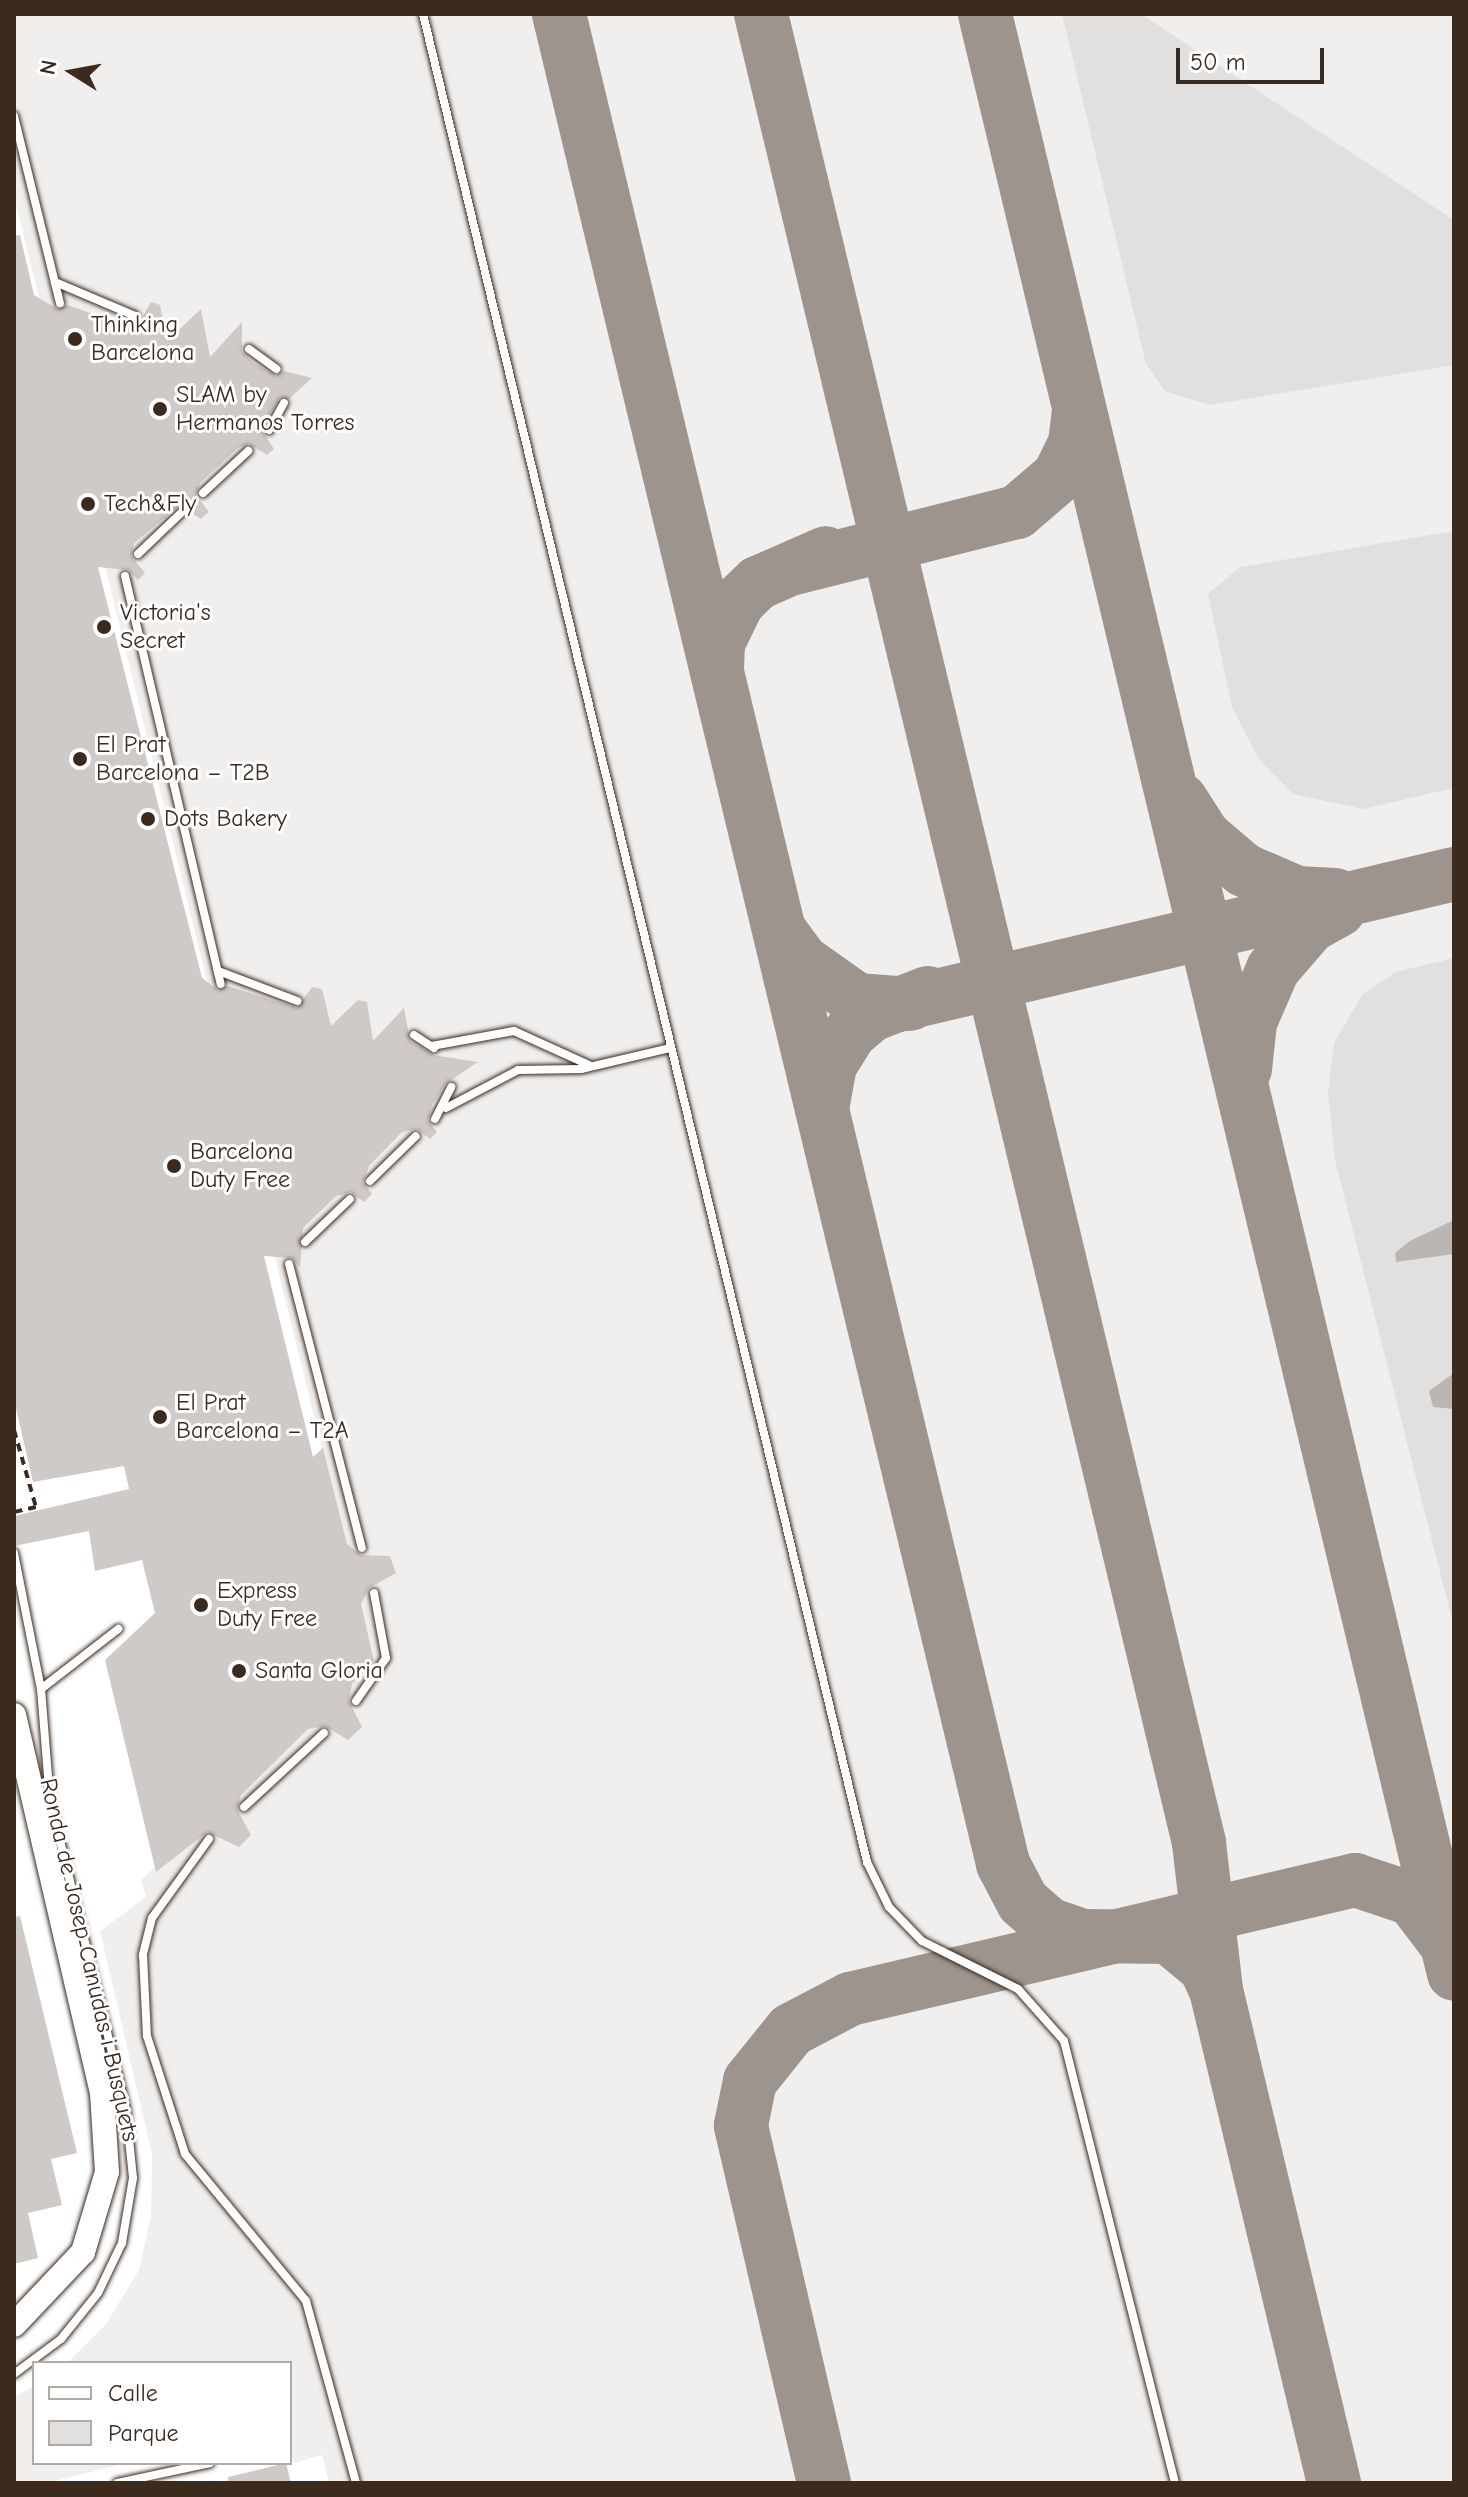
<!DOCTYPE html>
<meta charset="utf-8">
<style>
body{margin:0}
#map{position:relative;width:1468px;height:2497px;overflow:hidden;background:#fff;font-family:"Comic Neue",sans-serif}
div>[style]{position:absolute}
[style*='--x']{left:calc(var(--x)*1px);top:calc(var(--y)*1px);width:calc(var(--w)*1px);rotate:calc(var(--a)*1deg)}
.built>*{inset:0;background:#f1efee}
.green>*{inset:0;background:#e2e0de}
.water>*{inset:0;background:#bcb6b3}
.taxiway>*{height:54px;margin:-27px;padding:0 27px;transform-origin:27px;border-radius:27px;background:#9d948e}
.building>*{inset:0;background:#cfcac7}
.path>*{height:4px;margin-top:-2px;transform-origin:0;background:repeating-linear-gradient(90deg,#3b2a1e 0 8px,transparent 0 14px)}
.roads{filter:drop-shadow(0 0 2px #3b2a1e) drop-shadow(0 0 2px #3b2a1e)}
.service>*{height:8px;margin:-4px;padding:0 4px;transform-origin:4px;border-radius:4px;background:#fff}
.primary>*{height:24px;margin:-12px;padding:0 12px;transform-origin:12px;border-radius:12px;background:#fff}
.dots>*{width:22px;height:22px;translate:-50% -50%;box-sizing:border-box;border:4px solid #fff;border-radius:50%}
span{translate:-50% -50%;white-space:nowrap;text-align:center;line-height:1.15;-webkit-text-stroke:6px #fff;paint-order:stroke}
.poi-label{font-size:24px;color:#3b2a1e}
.left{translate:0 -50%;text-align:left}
.street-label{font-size:24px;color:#3b2a1e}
.frame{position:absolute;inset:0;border:16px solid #3b2a1e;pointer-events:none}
.legend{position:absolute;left:32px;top:2361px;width:260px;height:104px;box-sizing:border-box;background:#fff;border:2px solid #b1aaa5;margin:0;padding:10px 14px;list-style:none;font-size:24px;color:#3b2a1e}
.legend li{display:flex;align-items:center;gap:16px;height:40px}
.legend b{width:40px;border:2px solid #b1aaa5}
.north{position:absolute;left:32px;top:32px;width:80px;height:80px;-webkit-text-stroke:6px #fff;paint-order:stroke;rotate:281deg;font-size:22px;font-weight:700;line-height:32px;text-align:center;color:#3b2a1e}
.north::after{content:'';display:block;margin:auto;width:28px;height:36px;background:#3b2a1e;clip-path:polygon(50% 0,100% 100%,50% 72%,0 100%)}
.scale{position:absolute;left:1176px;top:48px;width:148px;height:36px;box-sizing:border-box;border:4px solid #3b2a1e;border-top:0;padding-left:10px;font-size:24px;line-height:28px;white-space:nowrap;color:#3b2a1e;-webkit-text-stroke:6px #fff;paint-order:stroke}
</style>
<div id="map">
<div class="built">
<div style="clip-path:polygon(14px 14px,1454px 14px,1454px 2483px,329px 2483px,322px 2455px,295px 2463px,290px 2453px,290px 2363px,67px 2363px,106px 2324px,139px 2270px,151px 2215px,152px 2154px,100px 1931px,146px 1897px,141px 1880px,374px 1661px,14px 196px)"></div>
<div style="clip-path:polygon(34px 2386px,34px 2463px,128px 2463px,46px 2483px,14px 2483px,14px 2397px)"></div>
</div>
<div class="green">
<div style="clip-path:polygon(1062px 14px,1141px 14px,1454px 220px,1454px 365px,1209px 405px,1165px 391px,1146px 364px)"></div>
<div style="clip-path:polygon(1454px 531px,1454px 788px,1363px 809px,1293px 794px,1258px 758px,1232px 707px,1208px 594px,1240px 567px)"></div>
<div style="clip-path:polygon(1454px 958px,1454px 1627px,1335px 1160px,1328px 1092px,1334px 1043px,1362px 995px,1396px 972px)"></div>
</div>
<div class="water">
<div style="clip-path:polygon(1454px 1220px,1454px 1254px,1396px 1262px,1395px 1253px,1410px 1241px)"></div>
<div style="clip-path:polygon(1454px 1373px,1454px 1409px,1433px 1407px,1429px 1391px)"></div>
</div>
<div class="taxiway">
<div style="--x:559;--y:14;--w:1903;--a:76.5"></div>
<div style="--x:1003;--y:1864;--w:43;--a:62.2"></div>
<div style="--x:1023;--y:1902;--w:33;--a:41"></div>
<div style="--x:1048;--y:1924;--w:37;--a:19"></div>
<div style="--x:1083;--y:1936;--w:86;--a:0.7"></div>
<div style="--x:1169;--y:1937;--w:48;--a:40"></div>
<div style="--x:1206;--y:1968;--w:24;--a:66"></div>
<div style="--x:761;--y:14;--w:1881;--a:76.53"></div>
<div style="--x:1199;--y:1843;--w:148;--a:83.4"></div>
<div style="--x:1216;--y:1990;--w:507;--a:76.54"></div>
<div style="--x:985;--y:14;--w:2015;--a:76.54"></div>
<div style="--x:794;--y:568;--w:230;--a:-14.1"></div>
<div style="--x:1017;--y:512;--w:55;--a:-40.6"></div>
<div style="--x:1059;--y:476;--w:37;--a:-64"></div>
<div style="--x:1075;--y:443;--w:33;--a:-83"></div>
<div style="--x:717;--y:670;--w:27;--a:-88"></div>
<div style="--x:718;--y:643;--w:46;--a:-64"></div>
<div style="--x:738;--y:602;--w:28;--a:-44"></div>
<div style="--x:758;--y:583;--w:74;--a:-23.8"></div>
<div style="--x:1181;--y:800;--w:43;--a:57.4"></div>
<div style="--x:1204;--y:836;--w:52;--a:40.4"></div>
<div style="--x:1244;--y:870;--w:58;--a:23.5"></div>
<div style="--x:1297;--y:893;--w:38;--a:3"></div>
<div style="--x:780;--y:931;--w:37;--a:54"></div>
<div style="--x:802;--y:961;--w:67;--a:35.3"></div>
<div style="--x:857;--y:1000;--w:53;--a:4.3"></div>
<div style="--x:894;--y:1006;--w:575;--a:-13.26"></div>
<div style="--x:1245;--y:1069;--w:47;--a:-83.9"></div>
<div style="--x:1250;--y:1022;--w:58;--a:-66.5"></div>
<div style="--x:1273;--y:969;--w:57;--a:-49.3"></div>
<div style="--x:1310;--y:926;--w:33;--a:-29"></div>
<div style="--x:822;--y:1109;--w:45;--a:-79.7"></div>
<div style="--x:830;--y:1065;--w:39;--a:-58"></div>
<div style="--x:851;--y:1032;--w:26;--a:-40"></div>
<div style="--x:871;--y:1015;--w:61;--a:-21.1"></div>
<div style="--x:824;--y:2483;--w:367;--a:-103.1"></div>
<div style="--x:741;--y:2125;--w:45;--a:-78.4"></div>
<div style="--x:750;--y:2081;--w:65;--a:-51.2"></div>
<div style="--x:791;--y:2030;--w:67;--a:-27.7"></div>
<div style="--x:850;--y:1999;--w:519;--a:-13.26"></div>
<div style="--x:1355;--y:1880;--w:60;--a:18.4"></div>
<div style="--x:1412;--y:1899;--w:53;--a:52.7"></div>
</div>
<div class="building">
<div style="clip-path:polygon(20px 235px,34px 295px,57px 309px,67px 305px,126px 325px,140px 321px,151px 302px,160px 305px,167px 341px,201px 309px,210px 357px,242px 322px,242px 351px,252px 362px,276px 376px,284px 371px,312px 378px,289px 399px,280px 397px,266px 420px,262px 431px,274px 449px,267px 455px,249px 444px,238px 448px,200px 483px,196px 495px,209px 512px,201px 519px,180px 505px,134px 543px,131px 556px,145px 573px,138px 580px,128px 570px,98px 567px,202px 978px,218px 990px,228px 986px,297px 1008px,312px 987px,322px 989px,331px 1026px,358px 1000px,367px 1002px,373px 1041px,404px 1008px,410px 1041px,433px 1055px,478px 1062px,445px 1084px,432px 1105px,428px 1120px,437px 1132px,430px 1139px,417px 1129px,402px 1132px,369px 1166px,363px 1182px,372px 1194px,364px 1202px,351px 1192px,336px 1196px,303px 1228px,300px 1267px,292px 1258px,264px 1256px,313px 1457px,323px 1448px,347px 1544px,361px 1555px,390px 1556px,396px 1573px,369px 1588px,361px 1604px,374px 1661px,352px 1684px,349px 1701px,362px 1727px,348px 1740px,325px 1726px,308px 1729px,241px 1795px,237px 1809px,251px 1835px,239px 1847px,207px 1832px,156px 1872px,105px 1660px,155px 1613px,142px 1560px,95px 1571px,89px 1531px,14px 1546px,14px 1516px,129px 1489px,124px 1466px,33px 1482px,14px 1400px,14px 236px)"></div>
<div style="clip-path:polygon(20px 1916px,77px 2153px,51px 2159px,62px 2205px,28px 2213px,38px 2258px,14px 2264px,14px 1917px)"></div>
<div style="clip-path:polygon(286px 2463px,291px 2483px,228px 2483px,228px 2477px)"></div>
</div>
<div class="path">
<div style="--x:14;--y:1430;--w:80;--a:74.1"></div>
<div style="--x:36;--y:1507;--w:23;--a:167"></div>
</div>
<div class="roads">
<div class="service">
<div style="--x:423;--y:14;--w:1901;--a:76.49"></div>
<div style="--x:867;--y:1862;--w:50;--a:63.9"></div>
<div style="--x:889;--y:1907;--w:47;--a:45.9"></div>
<div style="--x:922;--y:1941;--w:107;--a:26.6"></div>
<div style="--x:1018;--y:1989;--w:69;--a:48.5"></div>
<div style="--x:1064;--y:2041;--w:456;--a:75.9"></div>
<div style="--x:14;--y:116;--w:193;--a:76.2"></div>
<div style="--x:55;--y:282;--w:87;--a:23"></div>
<div style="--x:249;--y:349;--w:34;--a:36"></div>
<div style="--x:269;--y:430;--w:31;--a:-61"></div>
<div style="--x:203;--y:493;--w:62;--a:-43"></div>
<div style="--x:138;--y:554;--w:61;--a:-43.7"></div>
<div style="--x:125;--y:576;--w:419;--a:76.8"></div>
<div style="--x:218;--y:971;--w:85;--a:20.8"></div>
<div style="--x:414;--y:1035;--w:24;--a:33"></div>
<div style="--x:432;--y:1046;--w:83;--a:-10.4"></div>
<div style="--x:514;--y:1031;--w:82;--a:24.4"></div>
<div style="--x:446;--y:1108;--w:81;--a:-27.8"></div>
<div style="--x:518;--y:1070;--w:63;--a:-0.9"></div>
<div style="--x:581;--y:1069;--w:91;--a:-13.3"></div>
<div style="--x:435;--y:1119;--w:36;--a:-63"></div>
<div style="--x:370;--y:1181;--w:64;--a:-44.4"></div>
<div style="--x:305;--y:1242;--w:62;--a:-43.7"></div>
<div style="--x:289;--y:1264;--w:293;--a:75.6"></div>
<div style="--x:14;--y:1553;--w:139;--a:78.8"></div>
<div style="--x:41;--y:1689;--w:111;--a:85.4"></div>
<div style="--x:50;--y:1800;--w:319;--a:76.2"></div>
<div style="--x:126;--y:2110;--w:68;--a:84.1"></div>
<div style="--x:133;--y:2178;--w:66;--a:99.6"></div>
<div style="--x:122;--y:2243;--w:55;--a:115.6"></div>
<div style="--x:98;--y:2293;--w:59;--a:128.8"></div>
<div style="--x:61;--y:2339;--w:59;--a:143.3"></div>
<div style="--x:41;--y:1689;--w:98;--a:-37.9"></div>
<div style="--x:356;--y:1701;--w:52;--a:-55.1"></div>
<div style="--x:386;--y:1658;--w:66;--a:-100.5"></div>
<div style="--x:244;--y:1807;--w:109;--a:-42.8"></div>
<div style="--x:209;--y:1839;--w:97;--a:125.8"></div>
<div style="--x:152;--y:1918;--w:38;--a:104"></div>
<div style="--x:143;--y:1955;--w:81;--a:87.2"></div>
<div style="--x:147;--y:2036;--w:124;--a:72.1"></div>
<div style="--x:185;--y:2154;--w:190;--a:50.5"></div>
<div style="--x:306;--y:2301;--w:189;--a:74.6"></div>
<div style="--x:117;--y:2483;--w:95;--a:-12.1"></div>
</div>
<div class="primary">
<div style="--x:14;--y:1715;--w:388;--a:76.9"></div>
<div style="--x:102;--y:2093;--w:79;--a:86.4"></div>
<div style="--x:107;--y:2172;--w:84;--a:106.7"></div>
<div style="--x:83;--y:2252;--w:100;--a:133.4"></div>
</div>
</div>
<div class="dots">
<div style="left:75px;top:339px;background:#3b2a1e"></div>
<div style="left:160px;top:409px;background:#3b2a1e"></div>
<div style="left:88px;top:504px;background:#3b2a1e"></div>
<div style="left:104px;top:627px;background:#3b2a1e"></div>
<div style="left:80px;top:759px;background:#3b2a1e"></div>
<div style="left:148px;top:819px;background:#3b2a1e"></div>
<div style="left:174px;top:1166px;background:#3b2a1e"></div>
<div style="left:160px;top:1417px;background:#3b2a1e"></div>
<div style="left:201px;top:1605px;background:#3b2a1e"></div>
<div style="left:239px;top:1671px;background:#3b2a1e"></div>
</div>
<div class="poi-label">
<span class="left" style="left:91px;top:339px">Thinking<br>Barcelona</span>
<span class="left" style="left:176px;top:409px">SLAM by<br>Hermanos Torres</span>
<span class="left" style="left:104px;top:504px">Tech&amp;Fly</span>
<span class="left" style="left:120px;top:627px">Victoria's<br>Secret</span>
<span class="left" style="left:96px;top:759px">El Prat<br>Barcelona – T2B</span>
<span class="left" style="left:164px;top:819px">Dots Bakery</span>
<span class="left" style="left:190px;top:1166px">Barcelona<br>Duty Free</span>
<span class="left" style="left:176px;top:1417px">El Prat<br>Barcelona – T2A</span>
<span class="left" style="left:217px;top:1605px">Express<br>Duty Free</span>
<span class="left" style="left:255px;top:1671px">Santa Gloria</span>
</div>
<div class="street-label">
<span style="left:89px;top:1960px;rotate:77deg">Ronda de Josep Canudas i Busquets</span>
</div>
<div class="frame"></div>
<ul class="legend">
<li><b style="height:10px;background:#fff"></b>Calle</li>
<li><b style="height:22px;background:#e2e0de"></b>Parque</li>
</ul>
<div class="north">N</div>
<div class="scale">50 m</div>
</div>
